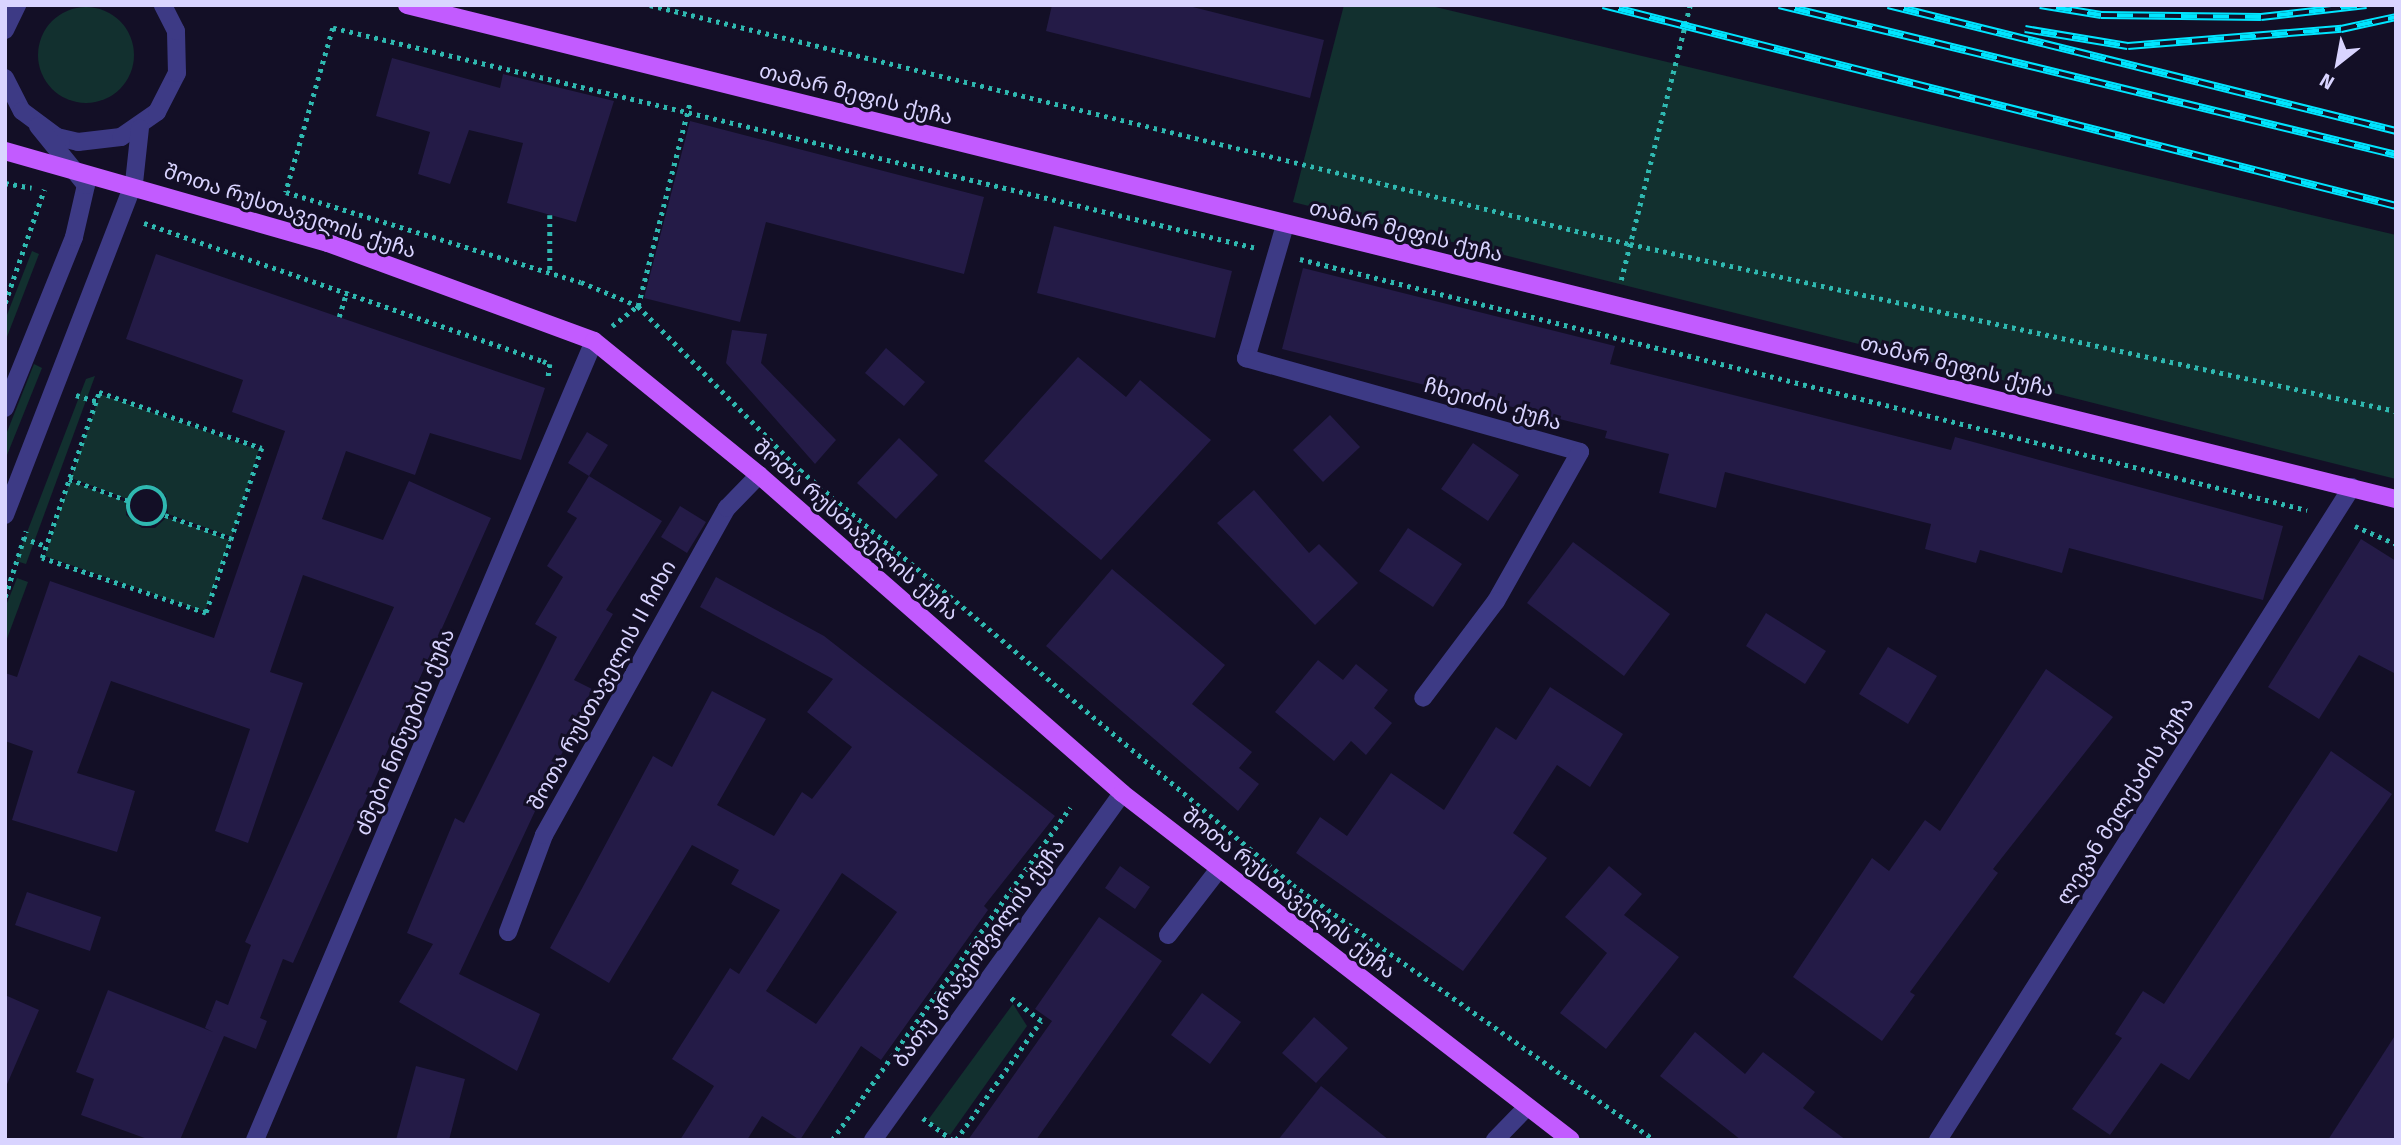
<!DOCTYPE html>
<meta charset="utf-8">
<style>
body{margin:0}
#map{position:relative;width:2401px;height:1145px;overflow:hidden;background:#130f26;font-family:"Fira Sans","Noto Sans Georgian",sans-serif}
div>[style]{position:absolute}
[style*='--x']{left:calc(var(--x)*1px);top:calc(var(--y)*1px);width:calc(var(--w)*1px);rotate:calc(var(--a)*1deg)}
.green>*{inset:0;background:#12302f}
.round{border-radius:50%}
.building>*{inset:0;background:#241b47}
.path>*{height:4.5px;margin-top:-2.25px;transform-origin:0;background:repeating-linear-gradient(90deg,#2fb8b0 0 3.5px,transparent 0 8.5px)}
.path>.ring{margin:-2.25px;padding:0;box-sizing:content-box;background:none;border:4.5px solid #2fb8b0;border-radius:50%}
.minor>*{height:18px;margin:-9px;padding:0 9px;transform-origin:9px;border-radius:9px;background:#3d3a85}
.major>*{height:18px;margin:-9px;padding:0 9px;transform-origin:9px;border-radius:9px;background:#c25bff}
.rail>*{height:8px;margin-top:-4px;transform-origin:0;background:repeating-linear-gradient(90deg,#130f26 0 16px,#00e5ff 0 32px);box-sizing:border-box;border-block:2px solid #00e5ff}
span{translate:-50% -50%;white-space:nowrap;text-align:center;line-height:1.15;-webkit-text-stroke:6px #130f26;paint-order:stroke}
.street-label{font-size:21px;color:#d9d4ff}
.frame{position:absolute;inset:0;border:7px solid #d9d4ff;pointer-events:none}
.north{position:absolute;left:2303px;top:28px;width:70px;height:70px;-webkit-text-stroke:5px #130f26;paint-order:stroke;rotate:211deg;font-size:19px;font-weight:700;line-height:28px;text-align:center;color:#d9d4ff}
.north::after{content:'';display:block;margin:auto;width:24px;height:32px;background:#d9d4ff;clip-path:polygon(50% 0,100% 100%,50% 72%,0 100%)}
</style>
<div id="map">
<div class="green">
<div style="clip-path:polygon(1344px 5px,1427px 5px,2396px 235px,2396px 479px,1293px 202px)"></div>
<div class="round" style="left:38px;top:7px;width:96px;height:96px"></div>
<div style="clip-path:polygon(32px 251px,39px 254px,5px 342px,5px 320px)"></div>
<div style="clip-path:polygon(34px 364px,42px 368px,5px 460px,5px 437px)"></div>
<div style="clip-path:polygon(95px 376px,26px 564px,16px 561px,86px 379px)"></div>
<div style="clip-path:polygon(100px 394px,259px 450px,232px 537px,168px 514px,166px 496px,155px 486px,141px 486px,127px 499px,71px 478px)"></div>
<div style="clip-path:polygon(70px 481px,126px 502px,126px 515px,142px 528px,155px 528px,167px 517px,230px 540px,205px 612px,45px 556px)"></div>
<div style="clip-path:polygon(17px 578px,28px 582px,5px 644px,5px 608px)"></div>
<div style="clip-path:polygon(1013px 1004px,1027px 1026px,950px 1135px,928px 1120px)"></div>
</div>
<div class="building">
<div style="clip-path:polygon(1052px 5px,1185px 5px,1324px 40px,1310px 98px,1046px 31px)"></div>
<div style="clip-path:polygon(392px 58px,500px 88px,503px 74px,614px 101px,576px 222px,507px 203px,523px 143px,469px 130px,450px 184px,418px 174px,430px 132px,376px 116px)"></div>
<div style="clip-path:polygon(690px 121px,984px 197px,964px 274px,766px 222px,740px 322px,644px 298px)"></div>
<div style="clip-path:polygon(1054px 226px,1232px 271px,1215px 338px,1037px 293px)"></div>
<div style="clip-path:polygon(156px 254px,545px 388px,521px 460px,430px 433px,415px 475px,346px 451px,322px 519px,383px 540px,409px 481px,491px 518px,293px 963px,283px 959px,260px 1018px,267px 1021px,256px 1049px,224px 1036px,180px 1140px,150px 1140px,81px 1115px,94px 1079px,76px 1072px,108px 990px,213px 1032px,205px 1028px,216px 1000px,228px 1005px,251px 945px,245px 942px,394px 607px,303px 575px,270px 672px,303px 683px,248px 843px,215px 831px,250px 729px,111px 681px,77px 773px,135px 791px,117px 852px,12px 820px,33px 751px,5px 741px,5px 673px,17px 677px,50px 581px,214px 638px,285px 431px,232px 412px,243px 380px,126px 339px)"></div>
<div style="clip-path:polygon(1303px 268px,1615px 346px,1610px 364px,1951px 450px,1955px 437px,2283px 526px,2263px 600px,2069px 548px,2062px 573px,1980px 550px,1976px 563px,1925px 549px,1931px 524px,1725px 472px,1716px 508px,1659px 493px,1669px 454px,1605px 438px,1607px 431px,1282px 349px)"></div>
<div style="clip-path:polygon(732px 330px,767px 334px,761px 363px,836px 440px,815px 464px,726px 363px)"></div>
<div style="clip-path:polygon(886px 348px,925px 382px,904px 406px,865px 373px)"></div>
<div style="clip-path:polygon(1078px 357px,1126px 397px,1140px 380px,1211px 440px,1101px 560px,984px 461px)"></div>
<div style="clip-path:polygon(1330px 415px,1360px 447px,1323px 482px,1293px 450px)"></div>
<div style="clip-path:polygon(587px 432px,608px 445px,589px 476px,568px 463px)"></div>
<div style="clip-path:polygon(899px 438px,938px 475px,896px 519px,857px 483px)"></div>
<div style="clip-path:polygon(1473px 443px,1519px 475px,1488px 521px,1441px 489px)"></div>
<div style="clip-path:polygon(589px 476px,662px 521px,606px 610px,613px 614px,574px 680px,592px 689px,459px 974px,540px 1014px,517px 1071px,399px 1002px,433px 944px,407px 933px,455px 818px,464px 823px,557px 637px,535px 624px,563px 577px,547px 566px,577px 518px,567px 512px)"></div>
<div style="clip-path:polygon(1254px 490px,1309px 553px,1319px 544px,1358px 583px,1315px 625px,1217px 523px)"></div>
<div style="clip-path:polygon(680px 506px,706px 522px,687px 553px,661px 537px)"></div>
<div style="clip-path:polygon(1408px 528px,1462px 564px,1433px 607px,1379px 571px)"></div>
<div style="clip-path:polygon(2361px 539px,2396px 561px,2396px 674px,2359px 655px,2319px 719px,2268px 687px)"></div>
<div style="clip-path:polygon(1573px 542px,1670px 614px,1624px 676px,1527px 603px)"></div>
<div style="clip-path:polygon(1112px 569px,1225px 665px,1192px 704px,1252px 752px,1239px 768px,1259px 784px,1238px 811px,1046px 646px)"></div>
<div style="clip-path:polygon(evenodd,716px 577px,824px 636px,1055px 816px,984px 906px,988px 910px,881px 1060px,861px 1046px,800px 1140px,762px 1116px,747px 1140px,680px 1140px,714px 1086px,672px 1059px,730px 968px,739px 974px,780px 910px,731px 884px,739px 870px,692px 845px,609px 983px,550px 948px,653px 756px,672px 767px,712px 691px,766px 719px,717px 805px,774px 836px,802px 792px,812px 799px,852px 747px,807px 712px,833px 679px,700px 607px,716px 577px,842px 873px,897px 912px,816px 1024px,766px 991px,842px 873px)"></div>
<div style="clip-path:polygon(1766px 613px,1826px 651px,1805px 684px,1746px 646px)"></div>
<div style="clip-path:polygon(1888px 647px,1937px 676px,1908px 724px,1859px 694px)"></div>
<div style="clip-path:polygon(1318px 660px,1343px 680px,1356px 664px,1388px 690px,1374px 708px,1392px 723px,1366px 755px,1351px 741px,1334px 761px,1275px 712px)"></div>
<div style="clip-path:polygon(2046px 669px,2113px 717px,1993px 869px,1998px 873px,1910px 992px,1915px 995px,1882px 1041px,1793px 977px,1872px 858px,1889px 871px,1925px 820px,1940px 831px)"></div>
<div style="clip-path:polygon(1550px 687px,1623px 734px,1590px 787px,1557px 765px,1513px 833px,1547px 858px,1463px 971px,1296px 853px,1320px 817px,1347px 836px,1391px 773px,1444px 810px,1496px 727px,1516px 740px)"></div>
<div style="clip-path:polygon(2331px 751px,2392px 794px,2189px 1080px,2161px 1063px,2110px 1135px,2072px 1109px,2122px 1038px,2115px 1034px,2143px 991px,2164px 1004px)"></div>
<div style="clip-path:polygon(1120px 866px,1150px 887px,1135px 909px,1105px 888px)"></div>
<div style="clip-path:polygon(1609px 866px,1642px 894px,1624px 915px,1679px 957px,1606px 1049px,1560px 1013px,1607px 953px,1565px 917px)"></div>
<div style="clip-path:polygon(27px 892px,101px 917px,90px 951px,15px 925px)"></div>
<div style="clip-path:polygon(1099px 917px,1162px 961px,1036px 1140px,968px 1140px,1052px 1021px,1035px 1009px)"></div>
<div style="clip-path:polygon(1202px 993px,1241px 1022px,1210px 1064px,1171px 1035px)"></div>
<div style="clip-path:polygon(5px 995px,39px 1010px,5px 1089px)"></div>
<div style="clip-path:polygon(1314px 1017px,1348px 1048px,1316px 1083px,1282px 1053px)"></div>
<div style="clip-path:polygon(1695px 1032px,1745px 1074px,1763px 1052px,1815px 1092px,1803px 1108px,1846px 1140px,1741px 1140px,1660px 1076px)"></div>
<div style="clip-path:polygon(2396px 1034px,2396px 1140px,2328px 1140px)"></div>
<div style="clip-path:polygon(416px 1066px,465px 1079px,449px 1140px,396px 1140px)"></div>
<div style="clip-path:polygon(1321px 1086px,1389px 1140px,1278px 1140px)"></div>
</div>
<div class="path">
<div style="--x:650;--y:5;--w:1009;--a:13.71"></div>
<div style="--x:1630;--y:244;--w:784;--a:12.3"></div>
<div style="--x:5;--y:183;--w:27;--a:10"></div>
<div style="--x:550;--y:215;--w:57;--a:90"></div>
<div style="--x:144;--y:223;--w:422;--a:19.1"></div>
<div style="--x:543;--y:361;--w:8;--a:23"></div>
<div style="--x:550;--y:364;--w:16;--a:97"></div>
<div style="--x:1254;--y:248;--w:947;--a:-166.57"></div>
<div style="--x:333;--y:28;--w:171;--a:106"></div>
<div style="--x:286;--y:192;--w:308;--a:17"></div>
<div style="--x:581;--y:282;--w:62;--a:22.8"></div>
<div style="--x:638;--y:306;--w:231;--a:45.4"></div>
<div style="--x:800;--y:470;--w:644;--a:40.09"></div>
<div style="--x:1293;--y:885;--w:443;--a:35.2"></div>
<div style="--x:1300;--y:259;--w:1038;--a:14"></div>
<div style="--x:1621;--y:280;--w:284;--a:-75.9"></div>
<div style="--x:5;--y:303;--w:120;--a:-71"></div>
<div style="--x:339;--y:317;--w:27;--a:-73"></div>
<div style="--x:612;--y:326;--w:33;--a:-38"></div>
<div style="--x:638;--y:306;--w:211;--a:-75.7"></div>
<div style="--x:99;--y:392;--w:172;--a:19"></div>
<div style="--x:262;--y:448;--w:174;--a:108.7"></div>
<div style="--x:206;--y:613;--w:173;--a:-161.5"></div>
<div style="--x:42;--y:558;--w:176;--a:-71"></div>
<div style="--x:76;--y:395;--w:21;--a:17"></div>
<div style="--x:69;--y:479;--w:64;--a:20.1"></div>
<div class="ring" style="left:128px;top:487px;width:33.5px;height:33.5px"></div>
<div style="--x:165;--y:515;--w:71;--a:19.7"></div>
<div style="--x:2355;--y:526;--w:45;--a:23.7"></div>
<div style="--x:23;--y:538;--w:24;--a:19"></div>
<div style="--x:5;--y:597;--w:69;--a:-72.3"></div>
<div style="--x:923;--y:1118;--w:36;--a:37"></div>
<div style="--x:832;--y:1140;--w:409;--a:-54.4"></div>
<div style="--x:956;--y:1140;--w:146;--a:-54.5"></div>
<div style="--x:1041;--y:1021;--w:41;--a:-142.9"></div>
</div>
<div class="minor">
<div style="--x:5;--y:30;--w:28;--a:-64"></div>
<div style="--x:5;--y:78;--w:37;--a:63"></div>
<div style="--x:22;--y:111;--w:44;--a:36.6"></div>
<div style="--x:57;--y:137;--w:22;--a:13"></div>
<div style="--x:78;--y:142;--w:43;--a:-6.6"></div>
<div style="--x:121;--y:137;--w:44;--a:-34.8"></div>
<div style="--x:157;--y:112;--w:44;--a:-62.9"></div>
<div style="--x:177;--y:73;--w:42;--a:-91.4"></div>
<div style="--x:176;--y:31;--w:29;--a:-117"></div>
<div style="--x:1285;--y:225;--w:139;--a:106.3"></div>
<div style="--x:1246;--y:358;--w:347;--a:15.7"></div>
<div style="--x:1580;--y:452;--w:171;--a:119.4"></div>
<div style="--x:1496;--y:601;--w:121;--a:127"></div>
<div style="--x:5;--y:408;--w:184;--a:-68"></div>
<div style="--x:74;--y:237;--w:53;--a:-77"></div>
<div style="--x:86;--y:185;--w:76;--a:-129.1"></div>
<div style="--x:5;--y:515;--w:356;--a:-68.8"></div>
<div style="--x:134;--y:183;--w:55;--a:-83.8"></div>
<div style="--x:508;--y:932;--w:103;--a:-69.6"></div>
<div style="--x:544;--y:835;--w:375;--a:-60.8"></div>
<div style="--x:727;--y:508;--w:46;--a:-45.9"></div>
<div style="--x:1168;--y:935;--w:83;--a:-52.3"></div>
<div style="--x:255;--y:1140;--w:868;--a:-67.01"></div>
<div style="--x:873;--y:1140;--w:427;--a:-54.3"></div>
<div style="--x:1495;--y:1140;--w:45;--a:-45.9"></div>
<div style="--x:1938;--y:1140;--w:773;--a:-57.63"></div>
</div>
<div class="major">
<div style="--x:407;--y:5;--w:2049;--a:13.95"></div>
<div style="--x:5;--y:151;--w:336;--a:15.9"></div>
<div style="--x:328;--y:243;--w:283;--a:20.2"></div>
<div style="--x:594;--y:341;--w:213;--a:39.1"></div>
<div style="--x:759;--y:475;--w:483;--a:41.2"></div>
<div style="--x:1122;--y:793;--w:567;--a:37.7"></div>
</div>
<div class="rail">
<div style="--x:1603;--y:5;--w:818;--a:14.22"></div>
<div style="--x:1779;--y:5;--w:635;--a:13.66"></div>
<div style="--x:1888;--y:5;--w:523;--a:13.93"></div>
<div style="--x:2040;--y:5;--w:62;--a:9.3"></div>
<div style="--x:2101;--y:15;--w:160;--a:0.7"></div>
<div style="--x:2261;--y:17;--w:106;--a:-6.5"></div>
<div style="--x:2025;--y:29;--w:104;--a:9.4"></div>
<div style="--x:2128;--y:46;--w:214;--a:-4.6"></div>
<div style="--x:2341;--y:29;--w:56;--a:-12.3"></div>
</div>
<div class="street-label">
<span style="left:856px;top:94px;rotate:14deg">თამარ მეფის ქუჩა</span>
<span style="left:290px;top:211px;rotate:18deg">შოთა რუსთაველის ქუჩა</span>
<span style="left:1406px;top:231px;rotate:14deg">თამარ მეფის ქუჩა</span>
<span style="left:1957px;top:366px;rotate:14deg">თამარ მეფის ქუჩა</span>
<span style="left:1493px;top:404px;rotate:16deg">ჩხეიძის ქუჩა</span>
<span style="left:856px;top:530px;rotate:41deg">შოთა რუსთაველის ქუჩა</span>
<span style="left:602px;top:685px;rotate:-61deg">შოთა რუსთაველის II ჩიხი</span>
<span style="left:405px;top:732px;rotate:-67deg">ძმები ნინუების ქუჩა</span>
<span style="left:2125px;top:801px;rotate:-58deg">ლევან მელქაძის ქუჩა</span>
<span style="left:1289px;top:893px;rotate:38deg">შოთა რუსთაველის ქუჩა</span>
<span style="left:979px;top:953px;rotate:-54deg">ბათუ კრავეიშვილის ქუჩა</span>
</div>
<div class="frame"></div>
<div class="north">N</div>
</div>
